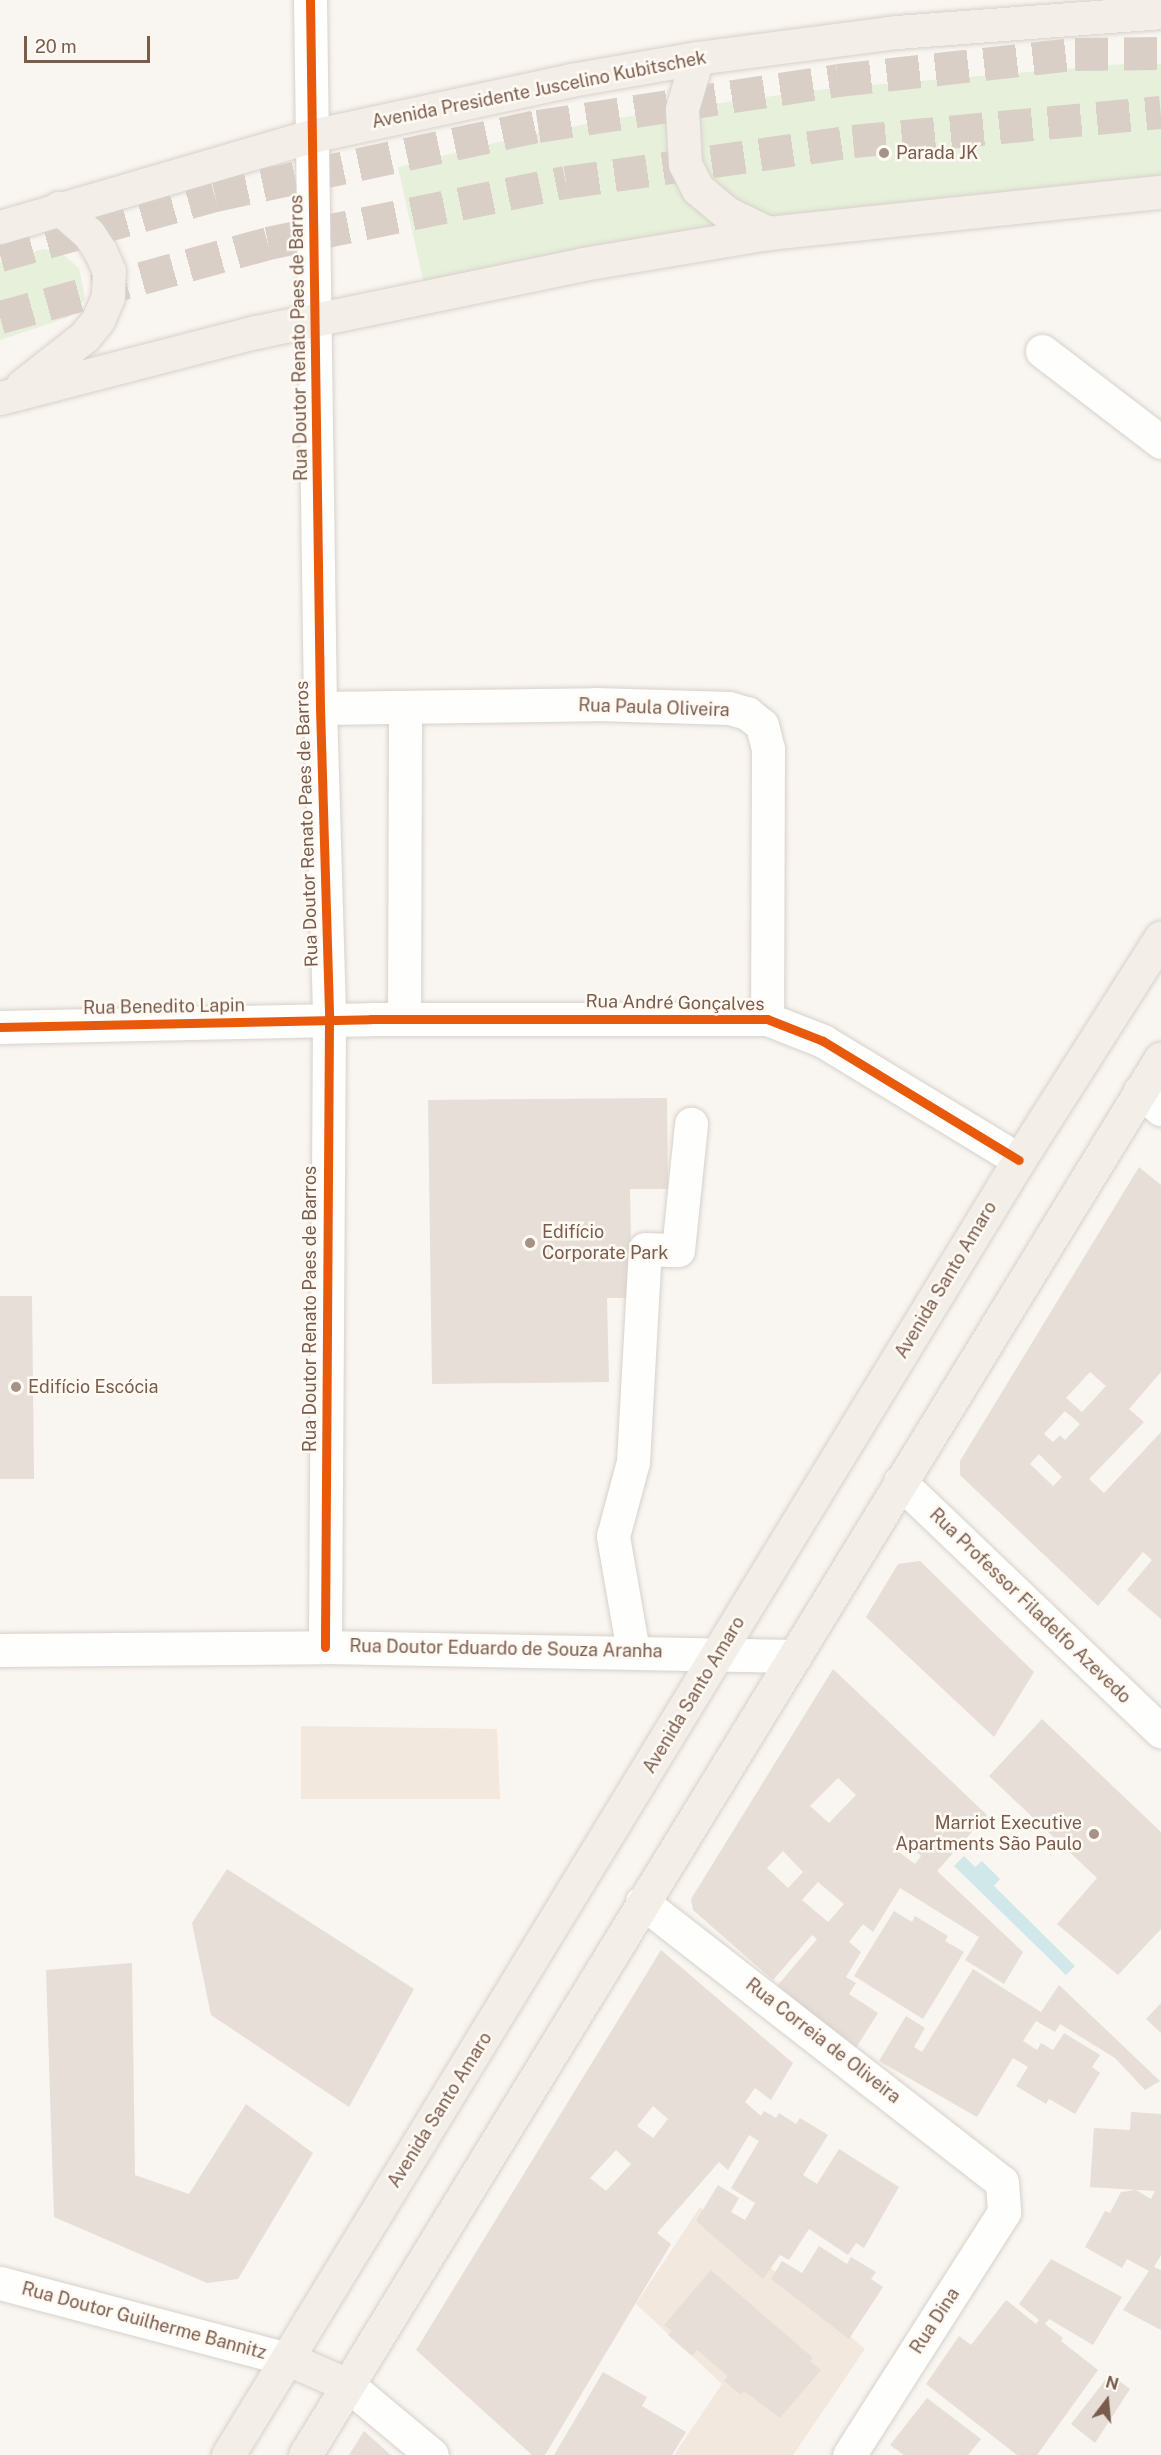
<!DOCTYPE html>
<meta charset="utf-8">
<style>
body{margin:0}
#map{position:relative;width:1161px;height:2455px;overflow:hidden;background:#f9f5f0;font-family:"Public Sans",sans-serif}
div>[style]{position:absolute}
[style*='--x']{left:calc(var(--x)*1px);top:calc(var(--y)*1px);width:calc(var(--w)*1px);rotate:calc(var(--a)*1deg)}
.residential>*{inset:0;background:#f2e8de}
.green>*{inset:0;background:#e7f0db}
.water>*{inset:0;background:#d0e8ea}
.building>*{inset:0;background:#e6ded7}
.highway-tunnel>*{height:33px;margin-top:-16.5px;transform-origin:0;background:repeating-linear-gradient(90deg,#d9cfc7 0 33px,transparent 0 49px)}
.roads{filter:drop-shadow(0 0 2px #d7d1cb) drop-shadow(0 0 2px #d7d1cb)}
.minor>*{height:33px;margin:-16.5px;padding:0 16.5px;transform-origin:16.5px;border-radius:16.5px;background:#fefefd}
.major>*{height:33px;margin:-16.5px;padding:0 16.5px;transform-origin:16.5px;border-radius:16.5px;background:#f3eee8}
.cycleway>*{height:9px;margin:-4.5px;padding:0 4.5px;transform-origin:4.5px;border-radius:4.5px;background:#e8590c}
.dots>*{width:16px;height:16px;translate:-50% -50%;box-sizing:border-box;border:3px solid #fffaf3;border-radius:50%}
span{translate:-50% -50%;white-space:nowrap;text-align:center;line-height:1.15;-webkit-text-stroke:5px #fffaf3;paint-order:stroke}
.street-label{font-size:18px;color:#7a5c4d}
.poi-label{font-size:18px;color:#7a5c4d}
.left{translate:0 -50%;text-align:left}
.right{translate:-100% -50%;text-align:right}
.north{position:absolute;left:1077px;top:2371px;width:60px;height:60px;-webkit-text-stroke:4px #fffaf3;paint-order:stroke;rotate:16deg;font-size:16px;font-weight:700;line-height:24px;text-align:center;color:#7a5c4d}
.north::after{content:'';display:block;margin:auto;width:21px;height:27px;background:#7a5c4d;clip-path:polygon(50% 0,100% 100%,50% 72%,0 100%)}
.scale{position:absolute;left:24px;top:36px;width:126px;height:27px;box-sizing:border-box;border:3px solid #7a5c4d;border-top:0;padding-left:8px;font-size:18px;line-height:21px;white-space:nowrap;color:#7a5c4d;-webkit-text-stroke:4px #fffaf3;paint-order:stroke}
</style>
<div id="map">
<div class="residential">
<div style="clip-path:polygon(301px 1726px,497px 1729px,500px 1799px,301px 1799px)"></div>
<div style="clip-path:polygon(700px 2207px,865px 2349px,793px 2455px,674px 2455px,722px 2384px,636px 2304px)"></div>
</div>
<div class="green">
<div style="clip-path:polygon(1148px 62px,1161px 64px,1161px 184px,424px 284px,398px 167px,531px 134px,660px 111px,834px 88px)"></div>
<div style="clip-path:polygon(43px 249px,61px 253px,79px 268px,85px 299px,69px 317px,0 340px,0 262px)"></div>
</div>
<div class="water">
<div style="clip-path:polygon(964px 1856px,975px 1867px,982px 1861px,1000px 1879px,994px 1886px,1075px 1966px,1066px 1975px,954px 1866px)"></div>
</div>
<div class="building">
<div style="clip-path:polygon(667px 1098px,668px 1189px,630px 1189px,632px 1298px,607px 1298px,609px 1382px,432px 1384px,428px 1100px)"></div>
<div style="clip-path:polygon(evenodd,1139px 1167px,1161px 1185px,1161px 1372px,1129px 1409px,1144px 1422px,1089px 1479px,1104px 1493px,1161px 1432px,1161px 1619px,1127px 1590px,1152px 1560px,1143px 1552px,1098px 1606px,960px 1475px,960px 1461px,1139px 1167px,1090px 1372px,1106px 1386px,1082px 1412px,1066px 1398px,1090px 1372px,1139px 1167px,1065px 1411px,1080px 1424px,1065px 1440px,1060px 1435px,1053px 1442px,1044px 1434px,1065px 1411px,1139px 1167px,1039px 1454px,1062px 1477px,1053px 1486px,1030px 1464px,1039px 1454px)"></div>
<div style="clip-path:polygon(0 1296px,32px 1296px,34px 1479px,0 1479px)"></div>
<div style="clip-path:polygon(920px 1561px,1034px 1672px,994px 1737px,866px 1617px,898px 1564px)"></div>
<div style="clip-path:polygon(evenodd,833px 1669px,987px 1815px,937px 1871px,1023px 1952px,1004px 1984px,965px 1960px,979px 1937px,900px 1888px,873px 1932px,863px 1924px,849px 1942px,861px 1952px,846px 1977px,856px 1983px,849px 1994px,878px 2013px,854px 2051px,778px 1985px,817px 1939px,812px 1935px,773px 1980px,693px 1910px,691px 1899px,833px 1669px,838px 1778px,856px 1795px,829px 1823px,810px 1806px,838px 1778px,833px 1669px,901px 1837px,921px 1856px,915px 1864px,892px 1847px,901px 1837px,833px 1669px,783px 1851px,803px 1872px,788px 1888px,767px 1868px,783px 1851px,833px 1669px,818px 1882px,844px 1904px,828px 1922px,802px 1900px,818px 1882px)"></div>
<div style="clip-path:polygon(1042px 1719px,1161px 1832px,1161px 1929px,1118px 1975px,1057px 1924px,1097px 1878px,989px 1776px)"></div>
<div style="clip-path:polygon(227px 1869px,414px 1989px,349px 2107px,211px 2015px,192px 1923px)"></div>
<div style="clip-path:polygon(894px 1911px,912px 1922px,915px 1916px,948px 1936px,945px 1941px,964px 1952px,923px 2019px,854px 1976px)"></div>
<div style="clip-path:polygon(evenodd,661px 1950px,793px 2063px,771px 2100px,755px 2088px,745px 2102px,761px 2116px,764px 2111px,776px 2118px,779px 2113px,796px 2124px,800px 2118px,828px 2135px,803px 2175px,817px 2184px,839px 2149px,899px 2187px,864px 2248px,856px 2243px,848px 2255px,809px 2229px,789px 2260px,780px 2255px,763px 2279px,696px 2221px,718px 2185px,739px 2198px,731px 2212px,745px 2220px,755px 2203px,731px 2188px,759px 2141px,749px 2135px,728px 2170px,719px 2162px,657px 2233px,671px 2244px,545px 2455px,532px 2455px,416px 2350px,661px 1950px,653px 2106px,668px 2119px,653px 2138px,637px 2126px,653px 2106px,661px 1950px,616px 2150px,631px 2164px,606px 2191px,590px 2178px,616px 2150px)"></div>
<div style="clip-path:polygon(132px 1963px,135px 2175px,189px 2194px,246px 2104px,313px 2153px,238px 2279px,207px 2283px,54px 2217px,46px 1970px)"></div>
<div style="clip-path:polygon(973px 1969px,1041px 2012px,1059px 1985px,1160px 2081px,1145px 2090px,1115px 2058px,1060px 2024px,1055px 2032px,1036px 2021px,1023px 2041px,1037px 2050px,1041px 2043px,1053px 2050px,1064px 2033px,1100px 2055px,1092px 2067px,1100px 2073px,1075px 2114px,1049px 2099px,1046px 2104px,1016px 2086px,1028px 2067px,1013px 2058px,977px 2117px,879px 2061px,906px 2016px,925px 2028px,914px 2047px,922px 2052px)"></div>
<div style="clip-path:polygon(1161px 2003px,1161px 2033px,1146px 2019px)"></div>
<div style="clip-path:polygon(1131px 2112px,1161px 2114px,1161px 2255px,1154px 2267px,1161px 2270px,1161px 2330px,1123px 2310px,1149px 2271px,1127px 2259px,1122px 2268px,1085px 2247px,1105px 2211px,1110px 2213px,1121px 2192px,1136px 2190px,1151px 2199px,1155px 2191px,1138px 2190px,1090px 2187px,1094px 2128px,1130px 2130px)"></div>
<div style="clip-path:polygon(819px 2246px,847px 2264px,851px 2257px,876px 2272px,871px 2279px,883px 2287px,849px 2339px,771px 2279px,782px 2261px,802px 2273px)"></div>
<div style="clip-path:polygon(1051px 2259px,1122px 2297px,1093px 2345px,1049px 2319px,1045px 2324px,1063px 2338px,1061px 2341px,1098px 2370px,1037px 2455px,1017px 2455px,926px 2384px,959px 2336px,971px 2345px,1006px 2300px,1036px 2324px,1039px 2320px,1019px 2304px)"></div>
<div style="clip-path:polygon(711px 2270px,813px 2358px,810px 2361px,821px 2370px,780px 2418px,744px 2391px,741px 2395px,724px 2381px,728px 2376px,697px 2350px,692px 2356px,668px 2335px,672px 2331px,664px 2325px)"></div>
<div style="clip-path:polygon(603px 2372px,647px 2397px,642px 2406px,686px 2432px,672px 2455px,554px 2455px)"></div>
<div style="clip-path:polygon(1110px 2374px,1130px 2389px,1095px 2443px,1071px 2424px)"></div>
<div style="clip-path:polygon(927px 2398px,981px 2439px,968px 2455px,904px 2455px,890px 2445px)"></div>
<div style="clip-path:polygon(364px 2431px,391px 2455px,349px 2455px)"></div>
</div>
<div class="highway-tunnel">
<div style="--x:0;--y:255;--w:223;--a:-15.6"></div>
<div style="--x:215;--y:195;--w:330;--a:-12.1"></div>
<div style="--x:538;--y:126;--w:304;--a:-8.7"></div>
<div style="--x:838;--y:80;--w:238;--a:-6.3"></div>
<div style="--x:1075;--y:54;--w:86;--a:-0.7"></div>
<div style="--x:0;--y:317;--w:278;--a:-15.4"></div>
<div style="--x:268;--y:243;--w:304;--a:-11.6"></div>
<div style="--x:566;--y:182;--w:290;--a:-8.1"></div>
<div style="--x:853;--y:141;--w:309;--a:-5.4"></div>
</div>
<div class="roads">
<div class="minor">
<div style="--x:310;--y:0;--w:708;--a:89.19"></div>
<div style="--x:320;--y:708;--w:312;--a:88.3"></div>
<div style="--x:329;--y:1020;--w:627;--a:90.37"></div>
<div style="--x:1042;--y:351;--w:150;--a:37.4"></div>
<div style="--x:320;--y:708;--w:276;--a:-0.8"></div>
<div style="--x:596;--y:704;--w:133;--a:1.7"></div>
<div style="--x:729;--y:708;--w:19;--a:16"></div>
<div style="--x:747;--y:713;--w:19;--a:39"></div>
<div style="--x:762;--y:725;--w:25;--a:76"></div>
<div style="--x:768;--y:749;--w:270;--a:90.2"></div>
<div style="--x:404;--y:1019;--w:312;--a:-89.8"></div>
<div style="--x:0;--y:1027;--w:371;--a:-1.2"></div>
<div style="--x:371;--y:1019;--w:396;--a:0"></div>
<div style="--x:767;--y:1019;--w:60;--a:21.4"></div>
<div style="--x:823;--y:1041;--w:229;--a:31.3"></div>
<div style="--x:1140;--y:1091;--w:28;--a:41"></div>
<div style="--x:900;--y:1482;--w:361;--a:43.7"></div>
<div style="--x:0;--y:1650;--w:325;--a:-0.5"></div>
<div style="--x:325;--y:1647;--w:470;--a:1.1"></div>
<div style="--x:633;--y:1651;--w:117;--a:-99.9"></div>
<div style="--x:613;--y:1536;--w:77;--a:-74.9"></div>
<div style="--x:633;--y:1462;--w:213;--a:-86.8"></div>
<div style="--x:645;--y:1249;--w:33;--a:2"></div>
<div style="--x:678;--y:1250;--w:127;--a:-84.1"></div>
<div style="--x:642;--y:1902;--w:456;--a:37.9"></div>
<div style="--x:1002;--y:2182;--w:30;--a:86"></div>
<div style="--x:1004;--y:2212;--w:288;--a:122.5"></div>
<div style="--x:0;--y:2283;--w:298;--a:14.8"></div>
<div style="--x:348;--y:2385;--w:109;--a:39.8"></div>
</div>
<div class="major">
<div style="--x:697;--y:58;--w:53;--a:106.4"></div>
<div style="--x:682;--y:109;--w:55;--a:86.9"></div>
<div style="--x:685;--y:164;--w:28;--a:63"></div>
<div style="--x:698;--y:189;--w:38;--a:40"></div>
<div style="--x:727;--y:213;--w:46;--a:26"></div>
<div style="--x:0;--y:227;--w:325;--a:-16.3"></div>
<div style="--x:312;--y:136;--w:265;--a:-12.2"></div>
<div style="--x:571;--y:80;--w:128;--a:-9.9"></div>
<div style="--x:697;--y:58;--w:202;--a:-7.4"></div>
<div style="--x:897;--y:32;--w:265;--a:-4.3"></div>
<div style="--x:22;--y:386;--w:80;--a:-38.4"></div>
<div style="--x:85;--y:336;--w:21;--a:-51"></div>
<div style="--x:98;--y:320;--w:26;--a:-67"></div>
<div style="--x:108;--y:296;--w:25;--a:-88"></div>
<div style="--x:109;--y:271;--w:22;--a:-114"></div>
<div style="--x:100;--y:251;--w:20;--a:-123"></div>
<div style="--x:89;--y:234;--w:40;--a:-139"></div>
<div style="--x:0;--y:398;--w:264;--a:-14.5"></div>
<div style="--x:256;--y:332;--w:334;--a:-11.7"></div>
<div style="--x:583;--y:264;--w:188;--a:-9.5"></div>
<div style="--x:768;--y:233;--w:395;--a:-6"></div>
<div style="--x:288;--y:2359;--w:65;--a:23.4"></div>
<div style="--x:228;--y:2455;--w:1517;--a:-58.58"></div>
<div style="--x:1019;--y:1160;--w:264;--a:-57.5"></div>
<div style="--x:305;--y:2455;--w:1638;--a:-58.5"></div>
</div>
</div>
<div class="cycleway">
<div style="--x:310;--y:0;--w:708;--a:89.19"></div>
<div style="--x:320;--y:708;--w:312;--a:88.3"></div>
<div style="--x:329;--y:1020;--w:627;--a:90.37"></div>
<div style="--x:0;--y:1027;--w:371;--a:-1.2"></div>
<div style="--x:371;--y:1019;--w:396;--a:0"></div>
<div style="--x:767;--y:1019;--w:60;--a:21.4"></div>
<div style="--x:823;--y:1041;--w:229;--a:31.3"></div>
</div>
<div class="dots">
<div style="left:884px;top:153px;background:#a69286"></div>
<div style="left:530px;top:1243px;background:#a69286"></div>
<div style="left:16px;top:1387px;background:#a69286"></div>
<div style="left:1094px;top:1834px;background:#a69286"></div>
</div>
<div class="street-label">
<span style="left:539px;top:90px;rotate:-11deg">Avenida Presidente Juscelino Kubitschek</span>
<span style="left:299px;top:338px;rotate:-91deg">Rua Doutor Renato Paes de Barros</span>
<span style="left:654px;top:708px;rotate:2deg">Rua Paula Oliveira</span>
<span style="left:307px;top:824px;rotate:-92deg">Rua Doutor Renato Paes de Barros</span>
<span style="left:675px;top:1003px;rotate:1deg">Rua André Gonçalves</span>
<span style="left:164px;top:1007px;rotate:-1deg">Rua Benedito Lapin</span>
<span style="left:946px;top:1280px;rotate:-59deg">Avenida Santo Amaro</span>
<span style="left:310px;top:1309px;rotate:-90deg">Rua Doutor Renato Paes de Barros</span>
<span style="left:1030px;top:1606px;rotate:44deg">Rua Professor Filadelfo Azevedo</span>
<span style="left:506px;top:1649px;rotate:1deg">Rua Doutor Eduardo de Souza Aranha</span>
<span style="left:694px;top:1695px;rotate:-59deg">Avenida Santo Amaro</span>
<span style="left:823px;top:2041px;rotate:38deg">Rua Correia de Oliveira</span>
<span style="left:440px;top:2110px;rotate:-58deg">Avenida Santo Amaro</span>
<span style="left:144px;top:2321px;rotate:15deg">Rua Doutor Guilherme Bannitz</span>
<span style="left:935px;top:2321px;rotate:-57deg">Rua Dina</span>
</div>
<div class="poi-label">
<span class="left" style="left:896px;top:153px">Parada JK</span>
<span class="left" style="left:542px;top:1243px">Edifício<br>Corporate Park</span>
<span class="left" style="left:28px;top:1387px">Edifício Escócia</span>
<span class="right" style="left:1082px;top:1834px">Marriot Executive<br>Apartments São Paulo</span>
</div>
<div class="north">N</div>
<div class="scale">20 m</div>
</div>
